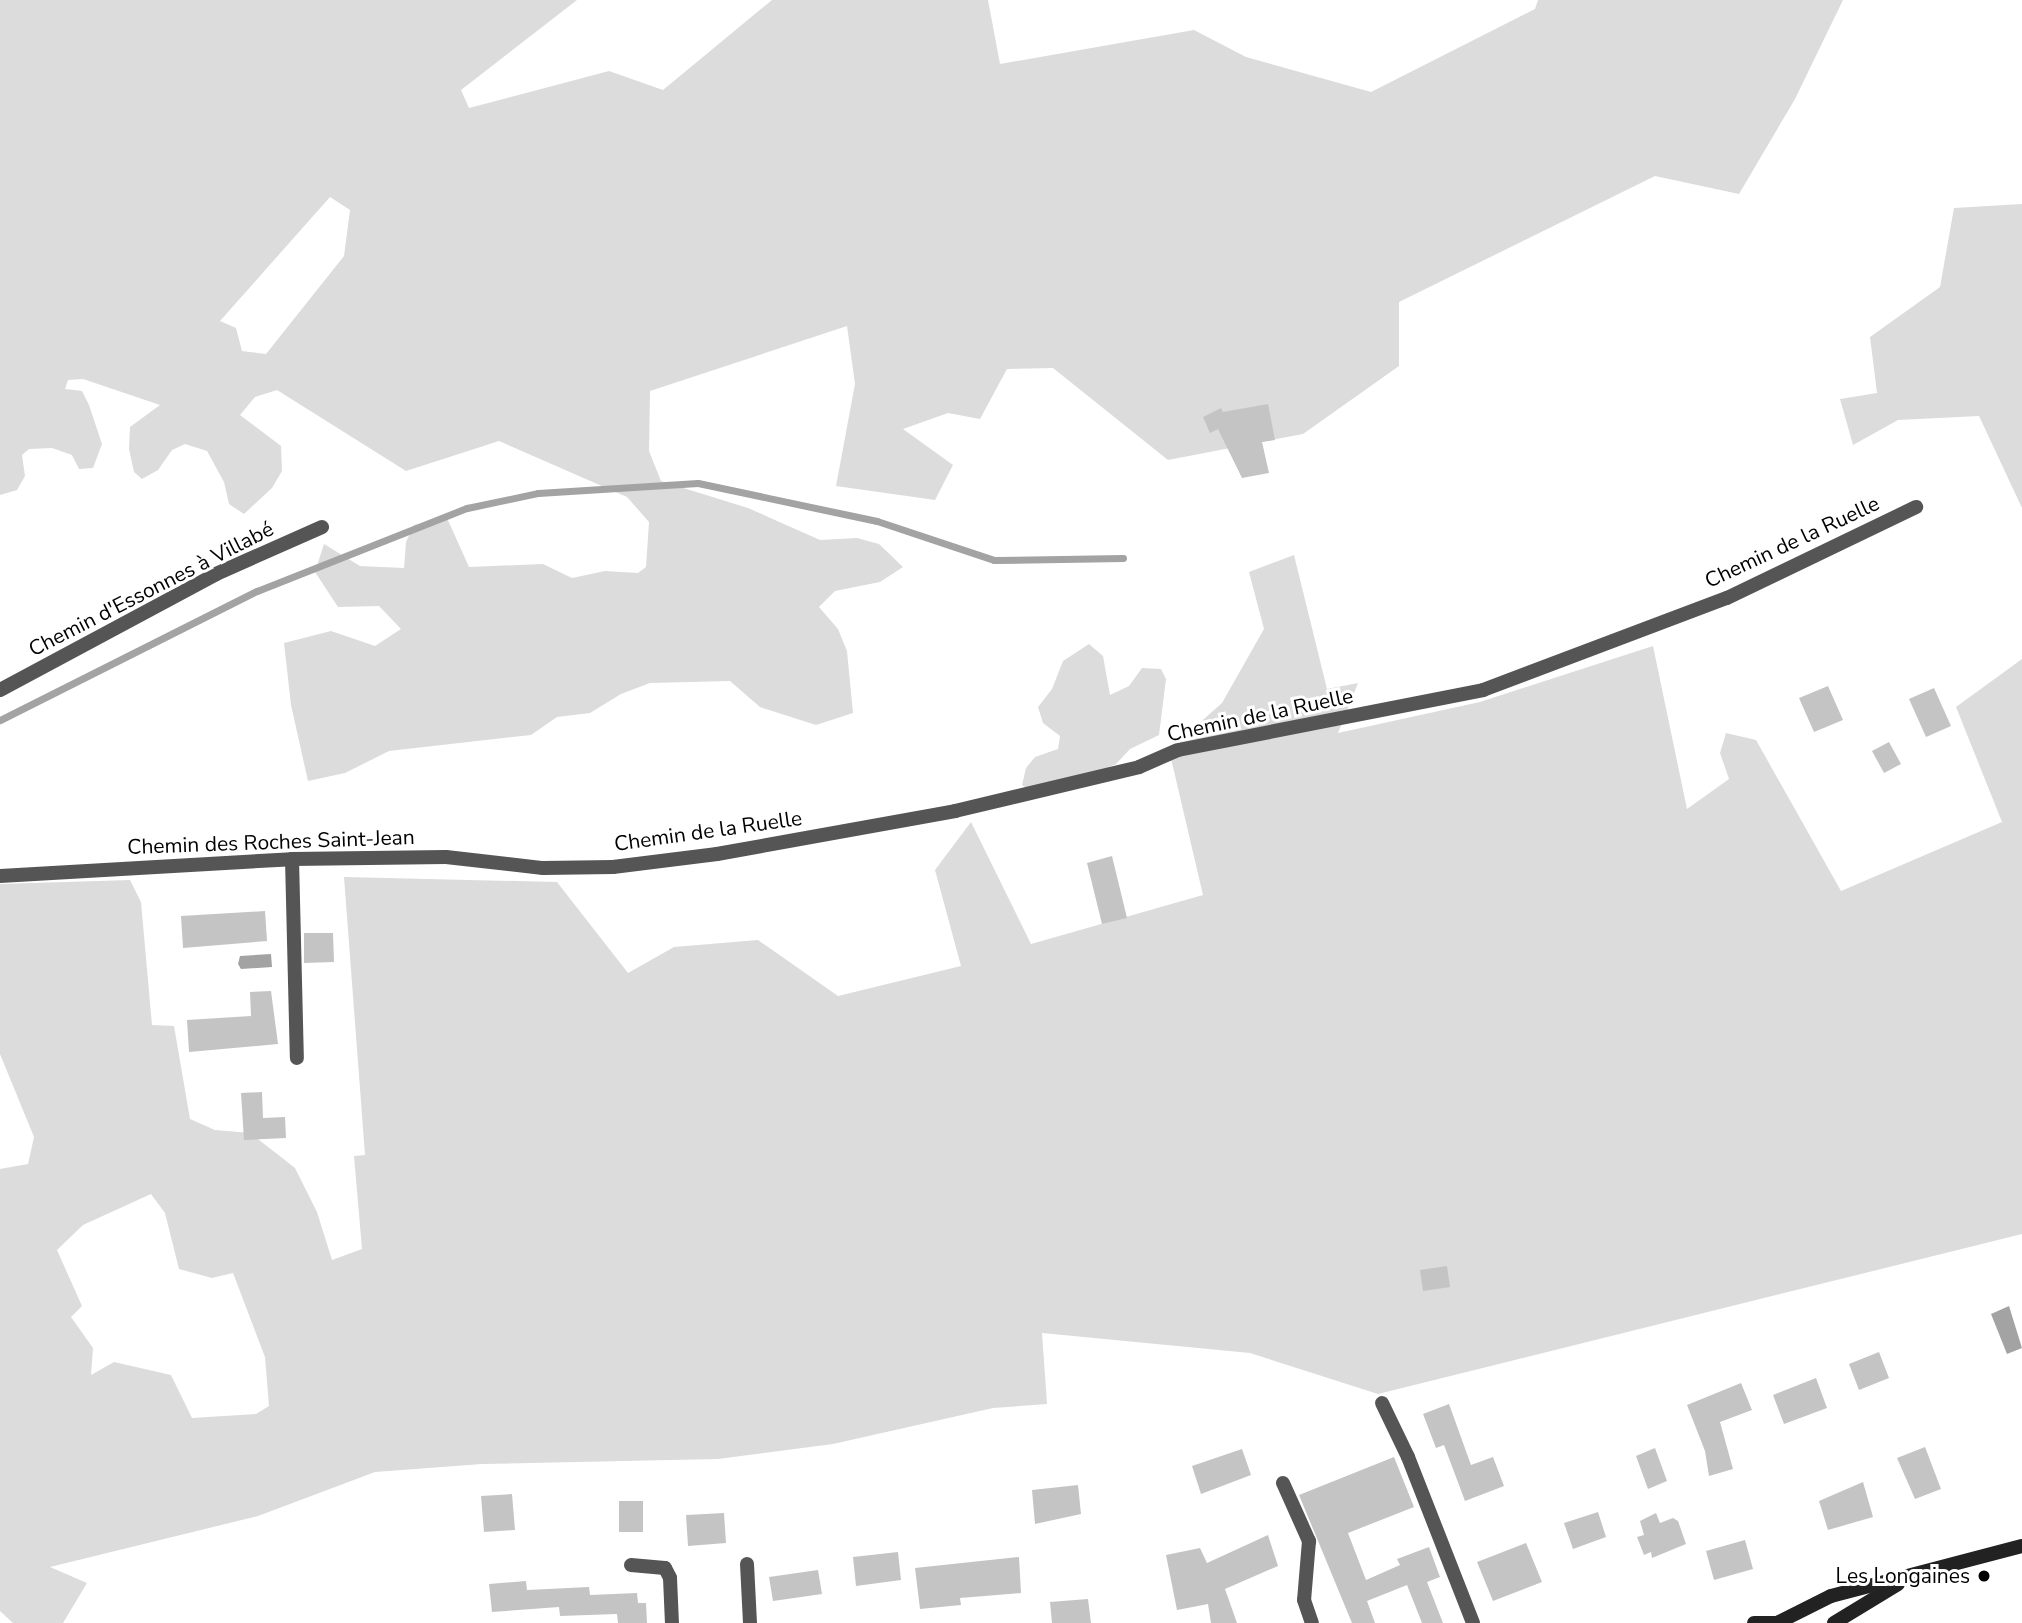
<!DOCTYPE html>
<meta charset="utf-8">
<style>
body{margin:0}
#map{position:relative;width:2022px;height:1623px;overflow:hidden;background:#fff;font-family:"Nunito Sans",sans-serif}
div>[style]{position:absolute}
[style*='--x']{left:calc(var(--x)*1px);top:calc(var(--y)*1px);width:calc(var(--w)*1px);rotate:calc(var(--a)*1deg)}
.green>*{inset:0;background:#dcdcdc}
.water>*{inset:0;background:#a3a3a3}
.stream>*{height:7px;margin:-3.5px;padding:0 3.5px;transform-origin:3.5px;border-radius:3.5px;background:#a3a3a3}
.building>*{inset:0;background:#c4c4c4}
.lane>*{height:14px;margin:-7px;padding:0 7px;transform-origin:7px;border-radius:7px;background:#555}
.street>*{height:14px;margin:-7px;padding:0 7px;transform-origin:7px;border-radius:7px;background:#555}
.secondary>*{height:14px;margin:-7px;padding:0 7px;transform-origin:7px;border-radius:7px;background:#222}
.dots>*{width:19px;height:19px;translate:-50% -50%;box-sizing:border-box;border:4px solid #fff;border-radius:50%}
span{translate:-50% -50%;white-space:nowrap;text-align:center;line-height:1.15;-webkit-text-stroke:6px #fff;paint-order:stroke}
.street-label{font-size:21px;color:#000}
.poi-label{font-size:21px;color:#000}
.right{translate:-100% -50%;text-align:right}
</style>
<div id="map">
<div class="green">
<div style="clip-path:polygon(evenodd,0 0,577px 0,461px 90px,469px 108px,609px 71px,663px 90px,772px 0,988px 0,1000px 64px,1194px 30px,1246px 57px,1371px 92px,1535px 9px,1538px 0,1843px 0,1795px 99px,1739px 194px,1655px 176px,1399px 302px,1399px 366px,1303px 434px,1168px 460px,1053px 368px,1007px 369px,980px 419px,948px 413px,903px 429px,953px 465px,935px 500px,836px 486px,855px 384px,847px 326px,650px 391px,649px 451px,661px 481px,748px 508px,820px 540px,857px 538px,879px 544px,903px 567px,880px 582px,835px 591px,819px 607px,838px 629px,847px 651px,853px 713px,816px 725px,760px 707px,730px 681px,650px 683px,621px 694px,590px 713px,557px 717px,531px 735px,389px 751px,345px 773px,308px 781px,291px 705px,284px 643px,331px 631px,375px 646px,401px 629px,379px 606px,338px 607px,315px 572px,324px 544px,360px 566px,404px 568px,406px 542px,414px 525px,447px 518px,469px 567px,543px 564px,572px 578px,605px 571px,638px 573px,646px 567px,649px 522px,627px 497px,499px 441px,406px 471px,277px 390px,255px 397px,240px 415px,281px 446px,282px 471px,272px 488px,244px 514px,229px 504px,224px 482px,207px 451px,185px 444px,172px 450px,158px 470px,142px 479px,134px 472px,129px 449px,130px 427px,160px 405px,83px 379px,68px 380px,65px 389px,82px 391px,89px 405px,102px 444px,93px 468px,79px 469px,72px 455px,52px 448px,29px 449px,22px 455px,25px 476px,17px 490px,0 495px,0 0,330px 197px,350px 210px,344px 256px,266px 354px,242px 351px,236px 328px,220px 321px,330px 197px)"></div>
<div style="clip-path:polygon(2022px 204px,2022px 508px,1979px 416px,1898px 420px,1853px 445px,1840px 399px,1877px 393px,1870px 337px,1940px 287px,1954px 208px)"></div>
<div style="clip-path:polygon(evenodd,1294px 555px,1327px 689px,1358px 683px,1338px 733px,1480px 702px,1653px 646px,1687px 809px,1729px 779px,1720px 753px,1726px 733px,1756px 740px,1841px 891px,2002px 822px,1956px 707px,2022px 659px,2022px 1234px,1378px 1394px,1250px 1353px,1042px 1333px,1047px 1404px,993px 1408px,833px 1444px,718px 1459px,482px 1464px,375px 1472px,258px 1516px,50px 1567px,87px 1583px,63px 1623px,13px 1623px,0 1611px,0 1169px,28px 1164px,34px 1137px,0 1054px,0 884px,130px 880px,141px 902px,152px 1025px,174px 1026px,190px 1119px,215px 1130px,250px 1133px,295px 1168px,317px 1212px,332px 1260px,362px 1249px,354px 1156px,365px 1155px,344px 877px,557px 882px,628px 973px,674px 947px,758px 940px,838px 996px,961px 966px,935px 870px,971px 822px,1031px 944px,1203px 895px,1169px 750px,1222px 703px,1264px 629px,1249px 572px,1294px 555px,151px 1194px,165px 1213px,179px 1269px,212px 1278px,233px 1273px,265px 1357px,269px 1406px,256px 1414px,192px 1418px,171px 1375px,114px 1362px,91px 1375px,93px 1348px,71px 1317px,82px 1306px,57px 1250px,83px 1225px,151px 1194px)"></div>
<div style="clip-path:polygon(1089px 644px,1103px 656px,1110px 695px,1129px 686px,1142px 668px,1161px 669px,1166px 679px,1159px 735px,1130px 749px,1116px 764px,1039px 797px,1022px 785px,1026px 768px,1035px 757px,1058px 749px,1060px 736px,1043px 723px,1038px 707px,1052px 689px,1063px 661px)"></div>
</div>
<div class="water">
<div style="clip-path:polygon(271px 954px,272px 967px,241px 969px,238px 964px,240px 956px)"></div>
<div style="clip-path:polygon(2009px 1306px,2022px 1348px,2007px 1354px,1991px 1314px)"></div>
</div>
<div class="stream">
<div style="--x:0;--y:720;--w:288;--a:-26.7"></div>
<div style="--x:257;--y:591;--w:226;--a:-21.6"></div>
<div style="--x:467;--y:508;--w:73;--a:-11.9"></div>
<div style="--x:538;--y:493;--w:160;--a:-3.6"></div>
<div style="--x:698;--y:483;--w:183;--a:12"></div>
<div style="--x:877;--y:521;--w:123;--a:18.4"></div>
<div style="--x:994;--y:560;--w:129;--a:-0.9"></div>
</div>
<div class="building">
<div style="clip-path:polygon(1268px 404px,1275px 440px,1262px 442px,1269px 473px,1242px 478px,1218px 429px,1210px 433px,1203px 417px,1221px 408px,1223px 412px)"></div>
<div style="clip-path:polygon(1828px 686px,1843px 720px,1814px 732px,1799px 698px)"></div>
<div style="clip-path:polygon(1934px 688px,1951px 726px,1926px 737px,1909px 699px)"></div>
<div style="clip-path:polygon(1889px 742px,1901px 764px,1884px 773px,1872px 751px)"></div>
<div style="clip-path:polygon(1112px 856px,1127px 918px,1102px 924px,1087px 863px)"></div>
<div style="clip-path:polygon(265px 911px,267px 941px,183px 948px,181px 916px)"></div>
<div style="clip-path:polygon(304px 933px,333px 933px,334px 962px,304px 963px)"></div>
<div style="clip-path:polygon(271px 991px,278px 1044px,189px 1052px,187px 1020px,251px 1016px,250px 992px)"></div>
<div style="clip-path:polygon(262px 1092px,263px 1118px,285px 1117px,286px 1138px,244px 1140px,241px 1093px)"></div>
<div style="clip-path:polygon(1447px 1266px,1450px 1287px,1423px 1291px,1420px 1270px)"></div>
<div style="clip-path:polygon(1879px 1352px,1889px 1378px,1859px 1390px,1849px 1364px)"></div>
<div style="clip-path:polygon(1816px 1378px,1827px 1408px,1784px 1424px,1773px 1395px)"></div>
<div style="clip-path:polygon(1741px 1383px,1752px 1410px,1720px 1422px,1733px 1469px,1709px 1476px,1705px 1451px,1687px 1405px)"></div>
<div style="clip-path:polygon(1449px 1404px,1471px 1465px,1493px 1457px,1504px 1486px,1465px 1501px,1444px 1445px,1436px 1448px,1423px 1414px)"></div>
<div style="clip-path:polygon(1925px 1447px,1941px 1489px,1915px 1499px,1897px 1458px)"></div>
<div style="clip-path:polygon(1655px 1448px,1667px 1481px,1648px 1489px,1636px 1456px)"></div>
<div style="clip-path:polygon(1242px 1449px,1251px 1475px,1201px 1494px,1192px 1466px)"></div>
<div style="clip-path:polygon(1394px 1457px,1414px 1507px,1348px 1533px,1366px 1580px,1400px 1565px,1397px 1559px,1429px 1547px,1440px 1577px,1427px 1582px,1443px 1623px,1422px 1623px,1407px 1585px,1367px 1601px,1375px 1623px,1352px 1623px,1299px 1495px)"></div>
<div style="clip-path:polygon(1863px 1482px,1873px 1517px,1828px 1530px,1819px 1501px)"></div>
<div style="clip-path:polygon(1078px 1485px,1081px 1514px,1035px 1524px,1032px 1490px)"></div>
<div style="clip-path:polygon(512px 1494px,515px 1530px,484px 1532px,481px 1496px)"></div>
<div style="clip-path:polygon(619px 1501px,643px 1501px,643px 1532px,619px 1532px)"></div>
<div style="clip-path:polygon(1598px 1512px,1606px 1537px,1573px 1549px,1564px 1523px)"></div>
<div style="clip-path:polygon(724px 1513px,726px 1543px,688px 1546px,686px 1515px)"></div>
<div style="clip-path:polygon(1656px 1513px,1660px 1523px,1673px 1518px,1678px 1521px,1686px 1544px,1652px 1558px,1651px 1552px,1644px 1555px,1637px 1537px,1644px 1535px,1640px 1521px)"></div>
<div style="clip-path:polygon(1268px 1535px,1278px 1566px,1225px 1589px,1237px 1623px,1211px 1623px,1208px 1604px,1177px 1610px,1166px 1555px,1200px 1548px,1207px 1563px)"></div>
<div style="clip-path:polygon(1745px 1540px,1753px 1569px,1714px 1580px,1706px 1551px)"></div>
<div style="clip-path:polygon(1526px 1543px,1542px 1582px,1493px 1601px,1477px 1562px)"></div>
<div style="clip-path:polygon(898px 1552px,901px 1580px,856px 1586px,853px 1557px)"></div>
<div style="clip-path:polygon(1019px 1557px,1021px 1593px,960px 1598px,961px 1605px,920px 1609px,915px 1568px)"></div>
<div style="clip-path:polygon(818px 1570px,822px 1594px,773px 1601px,769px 1577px)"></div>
<div style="clip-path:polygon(526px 1581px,527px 1590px,589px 1587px,590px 1595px,637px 1593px,638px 1603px,646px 1603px,647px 1623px,618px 1623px,617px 1614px,560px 1616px,559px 1607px,492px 1612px,489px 1584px)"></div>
<div style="clip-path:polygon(1088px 1599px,1091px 1623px,1052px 1623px,1050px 1602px)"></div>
</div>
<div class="lane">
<div style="--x:292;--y:859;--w:199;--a:88.6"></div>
<div style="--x:1382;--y:1403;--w:60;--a:64.3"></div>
<div style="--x:1408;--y:1457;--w:178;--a:68.6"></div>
<div style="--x:1283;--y:1483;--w:64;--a:65.9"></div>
<div style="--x:1309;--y:1541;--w:59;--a:94.8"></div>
<div style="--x:1304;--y:1600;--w:24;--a:71"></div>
<div style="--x:747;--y:1564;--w:59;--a:87.1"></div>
<div style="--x:631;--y:1565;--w:34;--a:5"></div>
<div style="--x:665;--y:1568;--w:11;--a:63"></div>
<div style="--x:670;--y:1578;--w:45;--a:87.5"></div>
</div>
<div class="street">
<div style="--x:0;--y:690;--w:245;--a:-28.2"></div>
<div style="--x:216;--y:574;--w:116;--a:-23.9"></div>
<div style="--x:0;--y:876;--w:292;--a:-3.3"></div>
<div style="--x:292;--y:859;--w:154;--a:-0.7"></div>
<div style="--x:446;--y:857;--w:98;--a:6.5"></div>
<div style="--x:543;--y:868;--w:70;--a:-0.8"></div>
<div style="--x:613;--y:867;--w:105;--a:-7.1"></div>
<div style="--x:717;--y:854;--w:242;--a:-10.2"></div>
<div style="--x:955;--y:811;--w:189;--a:-13.4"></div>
<div style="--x:1139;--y:767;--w:43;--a:-23.6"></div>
<div style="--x:1178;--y:750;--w:311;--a:-11.1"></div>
<div style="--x:1483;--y:690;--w:261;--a:-20.7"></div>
<div style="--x:1727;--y:598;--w:210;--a:-25.7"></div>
</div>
<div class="secondary">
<div style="--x:1779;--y:1622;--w:58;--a:-26.6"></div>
<div style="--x:1831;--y:1596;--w:197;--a:-14.7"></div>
<div style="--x:1754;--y:1623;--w:28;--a:0"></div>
<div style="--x:1834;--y:1623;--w:75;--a:-31.4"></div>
</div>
<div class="dots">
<div style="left:1984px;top:1576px;background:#000"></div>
</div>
<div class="street-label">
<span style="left:1792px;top:542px;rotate:-25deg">Chemin de la Ruelle</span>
<span style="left:151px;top:589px;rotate:-27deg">Chemin d'Essonnes à Villabé</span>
<span style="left:1260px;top:715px;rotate:-12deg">Chemin de la Ruelle</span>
<span style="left:708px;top:831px;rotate:-8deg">Chemin de la Ruelle</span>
<span style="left:271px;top:842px;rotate:-2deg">Chemin des Roches Saint-Jean</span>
</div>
<div class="poi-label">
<span class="right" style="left:1970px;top:1576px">Les Longaines</span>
</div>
</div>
